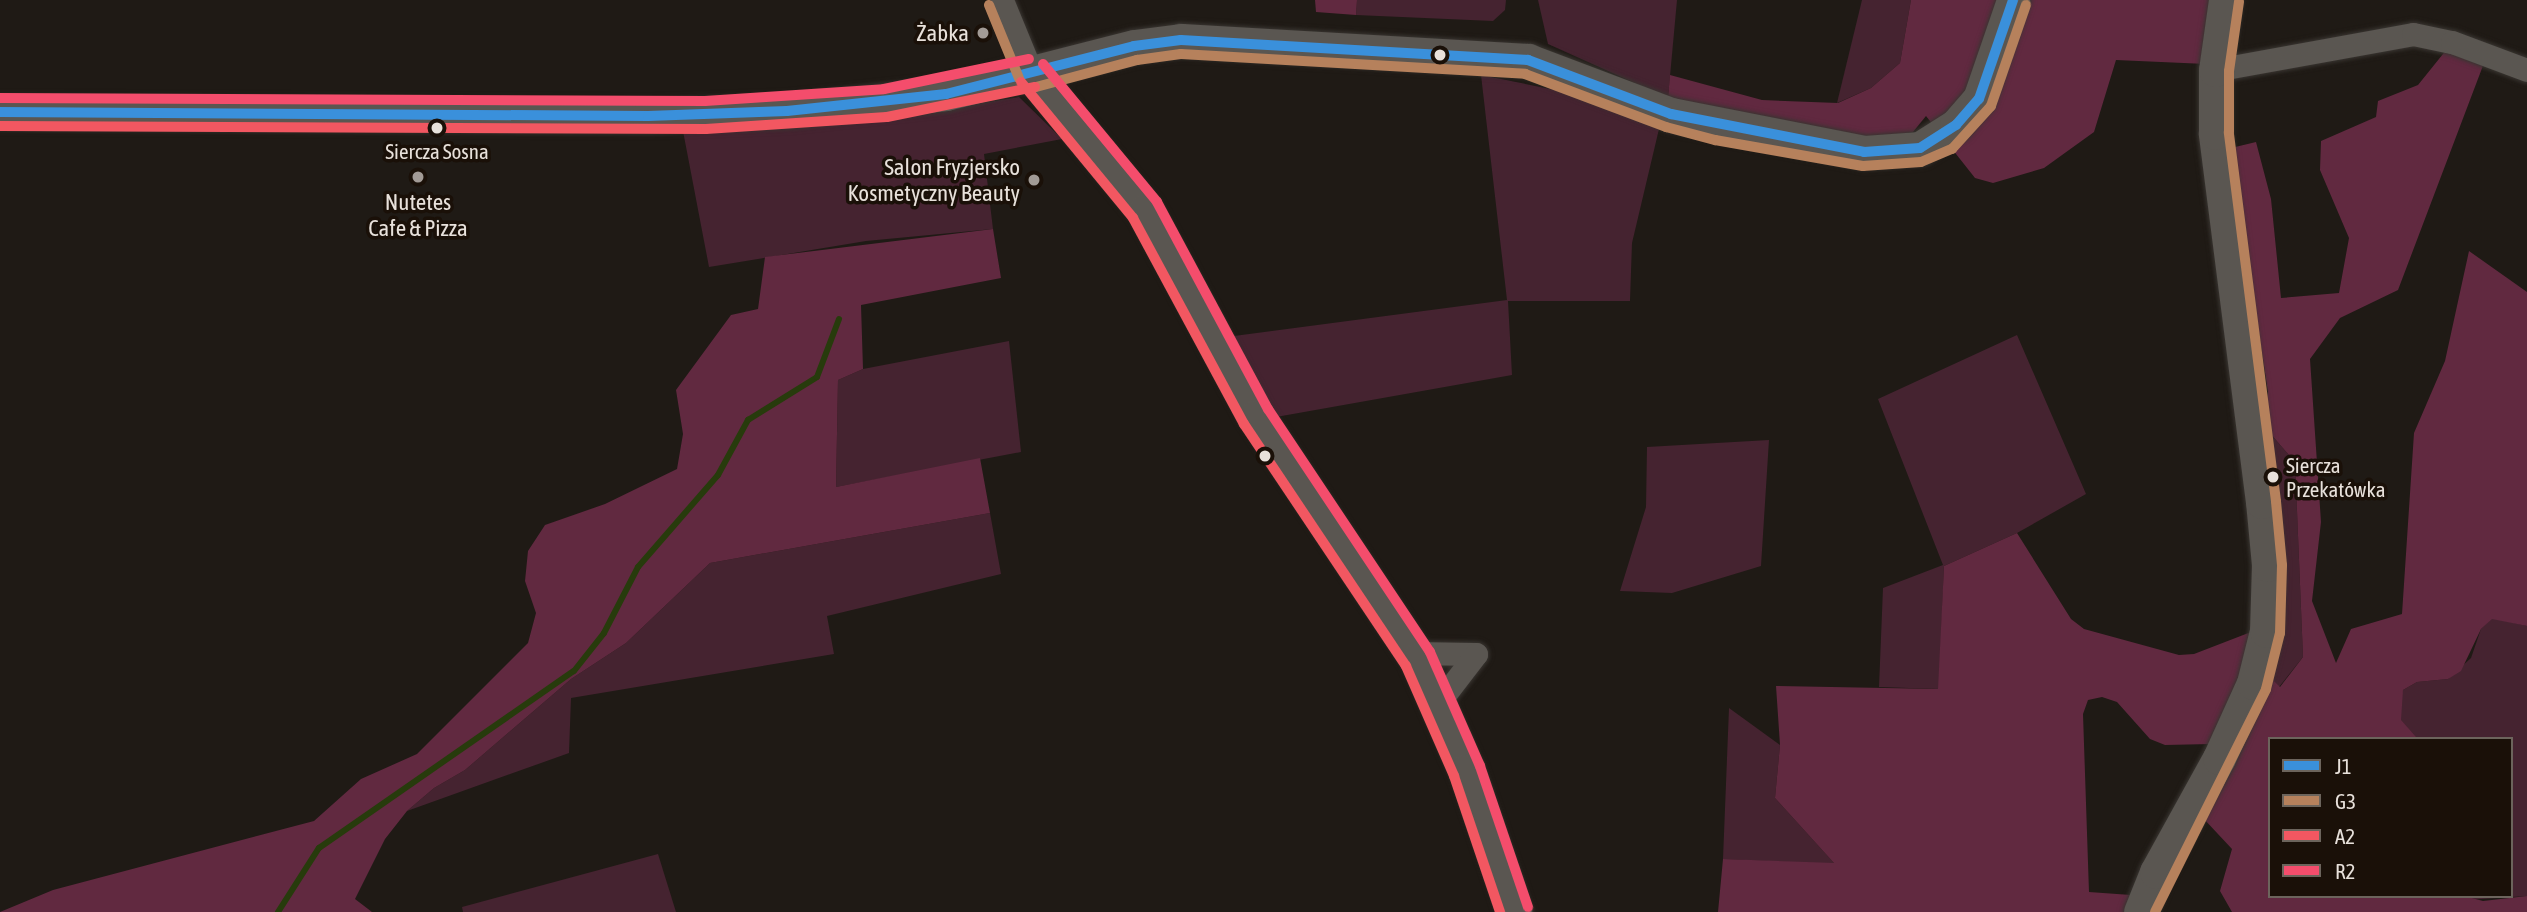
<!DOCTYPE html>
<meta charset="utf-8">
<style>
body{margin:0}
#map{position:relative;width:2527px;height:912px;overflow:hidden;background:#1f1a15;font-family:"Asap Condensed",sans-serif}
div>[style]{position:absolute}
[style*='--x']{left:calc(var(--x)*1px);top:calc(var(--y)*1px);width:calc(var(--w)*1px);rotate:calc(var(--a)*1deg)}
.green>*{inset:0;background:#452330}
.forest>*{inset:0;background:#612940}
.stream>*{height:6px;margin:-3px;padding:0 3px;transform-origin:3px;border-radius:3px;background:#273b0c}
.roads{filter:drop-shadow(0 0 2px #393531) drop-shadow(0 0 2px #393531)}
.street>*{height:23px;margin:-11.5px;padding:0 11.5px;transform-origin:11.5px;border-radius:11.5px;background:#5a5651}
.secondary>*{height:33px;margin:-16.5px;padding:0 16.5px;transform-origin:16.5px;border-radius:16.5px;background:#5a5651}
.bus-1>*{height:10px;margin:-5px;padding:0 5px;transform-origin:5px;border-radius:5px;background:#3a90db}
.bus-2>*{height:10px;margin:-5px;padding:0 5px;transform-origin:5px;border-radius:5px;background:#b6815c}
.bus-3>*{height:10px;margin:-5px;padding:0 5px;transform-origin:5px;border-radius:5px;background:#f25761}
.bus-4>*{height:10px;margin:-5px;padding:0 5px;transform-origin:5px;border-radius:5px;background:#f44d6c}
.dots>*{width:19px;height:19px;translate:-50% -50%;box-sizing:border-box;border:4px solid #1a1008;border-radius:50%}
span{translate:-50% -50%;white-space:nowrap;text-align:center;line-height:1.15;-webkit-text-stroke:7px #1a1008;paint-order:stroke}
.bus-label{font-size:21px;color:#e8e1db}
.left{translate:0 -50%;text-align:left}
.poi-label{font-size:23px;color:#e8e1db}
.right{translate:-100% -50%;text-align:right}
.legend{position:absolute;left:2268px;top:737px;width:245px;height:161px;box-sizing:border-box;background:#1a1008;border:2px solid #6c645c;margin:0;padding:9px 12px;list-style:none;font-size:21px;color:#e8e1db}
.legend li{display:flex;align-items:center;gap:14px;height:35px}
.legend b{width:35px;border:2px solid #6c645c}
</style>
<div id="map">
<div class="green">
<div style="clip-path:polygon(1357px 0,1506px 0,1505px 10px,1493px 21px,1356px 15px)"></div>
<div style="clip-path:polygon(1538px 0,1677px 0,1668px 98px,1548px 44px)"></div>
<div style="clip-path:polygon(1862px 0,1911px 0,1900px 63px,1871px 88px,1837px 103px)"></div>
<div style="clip-path:polygon(1481px 75px,1585px 96px,1659px 129px,1632px 243px,1630px 301px,1508px 301px,1512px 375px,1276px 417px,1234px 336px,1507px 300px)"></div>
<div style="clip-path:polygon(1019px 97px,1062px 139px,984px 154px,993px 229px,866px 241px,709px 267px,683px 131px,863px 122px)"></div>
<div style="clip-path:polygon(2017px 335px,2086px 494px,2017px 533px,1944px 566px,1939px 689px,1879px 687px,1883px 588px,1943px 565px,1878px 399px)"></div>
<div style="clip-path:polygon(1009px 341px,1021px 452px,836px 487px,838px 380px,863px 369px)"></div>
<div style="clip-path:polygon(2263px 425px,2295px 462px,2303px 657px,2279px 687px,2267px 674px)"></div>
<div style="clip-path:polygon(1769px 440px,1761px 566px,1672px 593px,1620px 591px,1646px 507px,1647px 447px)"></div>
<div style="clip-path:polygon(990px 513px,1001px 574px,827px 616px,834px 654px,571px 698px,569px 753px,407px 811px,434px 788px,465px 770px,571px 679px,626px 643px,710px 563px)"></div>
<div style="clip-path:polygon(2492px 618px,2527px 626px,2527px 896px,2466px 900px,2464px 896px,2511px 896px,2511px 739px,2418px 739px,2401px 721px,2398px 706px,2403px 690px,2417px 682px,2448px 679px,2471px 658px,2481px 629px)"></div>
<div style="clip-path:polygon(1729px 708px,1780px 745px,1775px 798px,1835px 864px,1723px 859px)"></div>
<div style="clip-path:polygon(658px 854px,676px 912px,463px 912px,462px 907px)"></div>
</div>
<div class="forest">
<div style="clip-path:polygon(1315px 0,1357px 0,1356px 15px,1316px 12px)"></div>
<div style="clip-path:polygon(1911px 0,2215px 0,2206px 64px,2116px 60px,2094px 132px,2044px 168px,1993px 183px,1975px 178px,1926px 116px,1913px 132px,1863px 139px,1668px 98px,1670px 75px,1762px 100px,1838px 103px,1871px 88px,1900px 63px)"></div>
<div style="clip-path:polygon(2447px 49px,2484px 63px,2398px 290px,2340px 318px,2310px 359px,2321px 522px,2312px 601px,2336px 663px,2351px 629px,2402px 614px,2414px 433px,2445px 361px,2469px 251px,2527px 292px,2527px 626px,2492px 619px,2481px 629px,2461px 671px,2448px 679px,2417px 682px,2403px 690px,2401px 720px,2418px 739px,2270px 739px,2270px 896px,2464px 896px,2483px 901px,2527px 896px,2527px 912px,2232px 912px,2220px 891px,2232px 849px,2203px 818px,2211px 744px,2165px 745px,2150px 739px,2117px 702px,2102px 697px,2088px 700px,2083px 714px,2089px 892px,2131px 895px,2146px 912px,1718px 912px,1723px 859px,1834px 863px,1775px 798px,1780px 745px,1776px 686px,1938px 689px,1944px 566px,2017px 533px,2071px 619px,2084px 629px,2179px 655px,2194px 654px,2251px 632px,2267px 674px,2280px 687px,2303px 657px,2295px 462px,2263px 425px,2268px 392px,2231px 148px,2256px 142px,2271px 199px,2281px 298px,2339px 293px,2349px 238px,2320px 170px,2321px 141px,2376px 117px,2378px 101px,2418px 85px)"></div>
<div style="clip-path:polygon(993px 229px,1001px 278px,861px 305px,863px 369px,838px 380px,836px 487px,980px 458px,990px 513px,710px 563px,626px 643px,571px 679px,465px 770px,434px 788px,407px 811px,385px 839px,355px 899px,372px 912px,0 912px,53px 890px,314px 821px,361px 779px,417px 754px,528px 643px,536px 613px,525px 581px,528px 551px,545px 525px,605px 504px,677px 469px,683px 434px,676px 390px,731px 315px,758px 309px,765px 257px)"></div>
</div>
<div class="stream">
<div style="--x:278;--y:912;--w:76;--a:-57.4"></div>
<div style="--x:319;--y:848;--w:310;--a:-34.8"></div>
<div style="--x:574;--y:671;--w:48;--a:-51.7"></div>
<div style="--x:604;--y:633;--w:74;--a:-62.7"></div>
<div style="--x:638;--y:567;--w:122;--a:-49"></div>
<div style="--x:718;--y:475;--w:63;--a:-61.4"></div>
<div style="--x:748;--y:420;--w:81;--a:-31.9"></div>
<div style="--x:817;--y:377;--w:62;--a:-69.2"></div>
</div>
<div class="roads">
<div class="street">
<div style="--x:1002;--y:0;--w:79;--a:67.7"></div>
<div style="--x:2215;--y:70;--w:201;--a:-10.3"></div>
<div style="--x:2413;--y:34;--w:40;--a:12"></div>
<div style="--x:2452;--y:42;--w:80;--a:20.5"></div>
<div style="--x:1413;--y:653;--w:63;--a:0.9"></div>
<div style="--x:1476;--y:654;--w:59;--a:127.5"></div>
</div>
<div class="secondary">
<div style="--x:1032;--y:73;--w:178;--a:50.5"></div>
<div style="--x:1145;--y:210;--w:234;--a:61.7"></div>
<div style="--x:1256;--y:416;--w:292;--a:56.3"></div>
<div style="--x:1418;--y:659;--w:122;--a:66.4"></div>
<div style="--x:1467;--y:771;--w:149;--a:71.2"></div>
<div style="--x:0;--y:112;--w:648;--a:0.35"></div>
<div style="--x:648;--y:116;--w:139;--a:-2.1"></div>
<div style="--x:787;--y:111;--w:160;--a:-6.1"></div>
<div style="--x:946;--y:94;--w:194;--a:-14.3"></div>
<div style="--x:1134;--y:46;--w:47;--a:-7.3"></div>
<div style="--x:1181;--y:40;--w:348;--a:3.3"></div>
<div style="--x:1528;--y:60;--w:153;--a:20.7"></div>
<div style="--x:1671;--y:114;--w:197;--a:11.1"></div>
<div style="--x:1864;--y:152;--w:56;--a:-4.1"></div>
<div style="--x:1920;--y:148;--w:43;--a:-32.6"></div>
<div style="--x:1956;--y:125;--w:35;--a:-49"></div>
<div style="--x:1979;--y:99;--w:105;--a:-71"></div>
<div style="--x:2140;--y:912;--w:43;--a:-68.2"></div>
<div style="--x:2156;--y:872;--w:130;--a:-61.1"></div>
<div style="--x:2219;--y:758;--w:82;--a:-65.6"></div>
<div style="--x:2253;--y:683;--w:54;--a:-76"></div>
<div style="--x:2266;--y:631;--w:66;--a:-88.3"></div>
<div style="--x:2268;--y:565;--w:63;--a:-95.4"></div>
<div style="--x:2262;--y:502;--w:372;--a:-97.3"></div>
<div style="--x:2215;--y:133;--w:63;--a:-90"></div>
<div style="--x:2215;--y:70;--w:71;--a:-81.9"></div>
</div>
</div>
<div class="bus-1">
<div style="--x:0;--y:112;--w:648;--a:0.35"></div>
<div style="--x:648;--y:116;--w:139;--a:-2.1"></div>
<div style="--x:787;--y:111;--w:160;--a:-6.1"></div>
<div style="--x:946;--y:94;--w:194;--a:-14.3"></div>
<div style="--x:1134;--y:46;--w:47;--a:-7.3"></div>
<div style="--x:1181;--y:40;--w:348;--a:3.3"></div>
<div style="--x:1528;--y:60;--w:153;--a:20.7"></div>
<div style="--x:1671;--y:114;--w:197;--a:11.1"></div>
<div style="--x:1864;--y:152;--w:56;--a:-4.1"></div>
<div style="--x:1920;--y:148;--w:43;--a:-32.6"></div>
<div style="--x:1956;--y:125;--w:35;--a:-49"></div>
<div style="--x:1979;--y:99;--w:105;--a:-71"></div>
</div>
<div class="bus-2">
<div style="--x:989;--y:5;--w:79;--a:67.7"></div>
<div style="--x:1036;--y:87;--w:105;--a:-15"></div>
<div style="--x:1137;--y:60;--w:44;--a:-7.8"></div>
<div style="--x:1181;--y:54;--w:345;--a:3.3"></div>
<div style="--x:1525;--y:74;--w:151;--a:20.6"></div>
<div style="--x:1666;--y:127;--w:51;--a:14.9"></div>
<div style="--x:1715;--y:140;--w:150;--a:10"></div>
<div style="--x:1863;--y:166;--w:58;--a:-3.9"></div>
<div style="--x:1921;--y:162;--w:34;--a:-23"></div>
<div style="--x:1952;--y:149;--w:58;--a:-47.8"></div>
<div style="--x:1991;--y:106;--w:107;--a:-70.9"></div>
<div style="--x:2155;--y:912;--w:249;--a:-63.5"></div>
<div style="--x:2266;--y:689;--w:58;--a:-76"></div>
<div style="--x:2280;--y:633;--w:68;--a:-88.3"></div>
<div style="--x:2282;--y:565;--w:64;--a:-95.4"></div>
<div style="--x:2276;--y:501;--w:372;--a:-97.3"></div>
<div style="--x:2229;--y:132;--w:61;--a:-90"></div>
<div style="--x:2229;--y:71;--w:70;--a:-81.8"></div>
</div>
<div class="bus-3">
<div style="--x:1021;--y:82;--w:176;--a:50.5"></div>
<div style="--x:1133;--y:218;--w:234;--a:61.7"></div>
<div style="--x:1244;--y:424;--w:291;--a:56.2"></div>
<div style="--x:1406;--y:666;--w:120;--a:66.4"></div>
<div style="--x:1454;--y:776;--w:144;--a:71.3"></div>
<div style="--x:0;--y:126;--w:706;--a:0.24"></div>
<div style="--x:706;--y:129;--w:181;--a:-3.8"></div>
<div style="--x:887;--y:117;--w:151;--a:-11.5"></div>
</div>
<div class="bus-4">
<div style="--x:1043;--y:64;--w:179;--a:50.4"></div>
<div style="--x:1157;--y:202;--w:235;--a:61.8"></div>
<div style="--x:1268;--y:409;--w:292;--a:56.3"></div>
<div style="--x:1430;--y:652;--w:124;--a:66.3"></div>
<div style="--x:1480;--y:766;--w:149;--a:71.2"></div>
<div style="--x:0;--y:98;--w:705;--a:0.24"></div>
<div style="--x:705;--y:101;--w:179;--a:-3.8"></div>
<div style="--x:884;--y:89;--w:148;--a:-11.7"></div>
</div>
<div class="dots">
<div style="left:983px;top:33px;background:#a29b96"></div>
<div style="left:1440px;top:55px;background:#e8e1db"></div>
<div style="left:437px;top:128px;background:#e8e1db"></div>
<div style="left:418px;top:177px;background:#a29b96"></div>
<div style="left:1034px;top:180px;background:#a29b96"></div>
<div style="left:1265px;top:456px;background:#e8e1db"></div>
<div style="left:2273px;top:477px;background:#e8e1db"></div>
</div>
<div class="bus-label">
<span style="left:437px;top:151px">Siercza Sosna</span>
<span class="left" style="left:2286px;top:477px">Siercza<br>Przekatówka</span>
</div>
<div class="poi-label">
<span class="right" style="left:969px;top:33px">Żabka</span>
<span class="right" style="left:1020px;top:180px">Salon Fryzjersko<br>Kosmetyczny Beauty</span>
<span style="left:418px;top:215px">Nutetes<br>Cafe &amp; Pizza</span>
</div>
<ul class="legend">
<li><b style="height:9px;background:#3a90db"></b>J1</li>
<li><b style="height:9px;background:#b6815c"></b>G3</li>
<li><b style="height:9px;background:#f25761"></b>A2</li>
<li><b style="height:9px;background:#f44d6c"></b>R2</li>
</ul>
</div>
